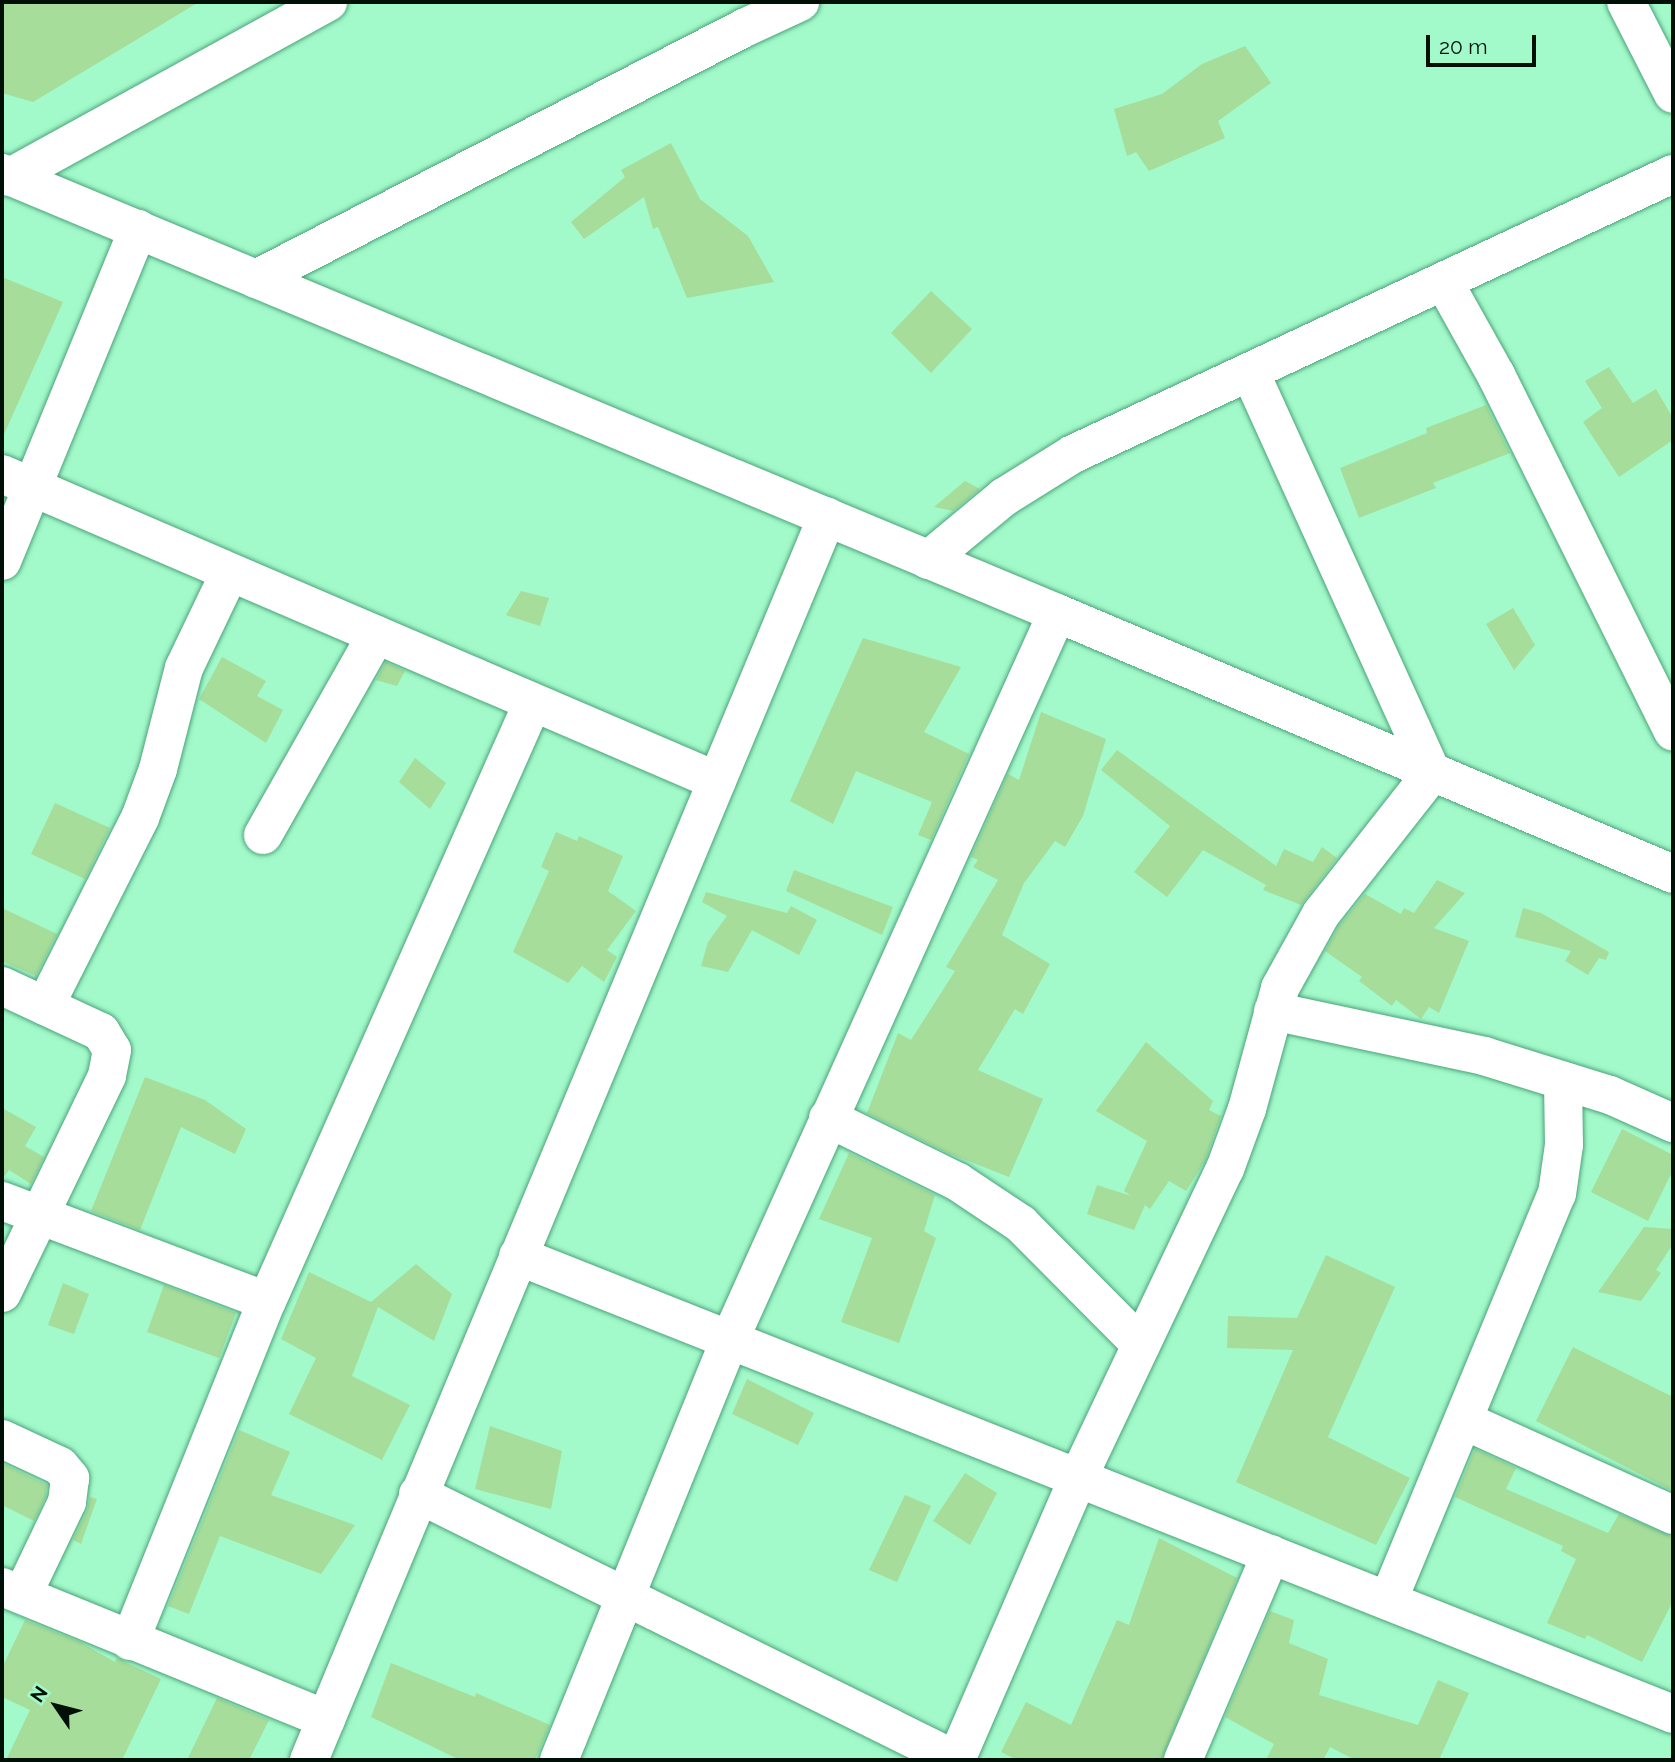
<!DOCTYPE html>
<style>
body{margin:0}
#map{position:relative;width:1675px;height:1762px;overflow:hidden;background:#a2f9ca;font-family:Raleway,sans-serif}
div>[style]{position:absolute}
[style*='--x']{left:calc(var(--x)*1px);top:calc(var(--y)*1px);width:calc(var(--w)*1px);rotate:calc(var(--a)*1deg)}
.building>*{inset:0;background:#a7dd9b}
.roads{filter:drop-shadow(0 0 2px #4ca379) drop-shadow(0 0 2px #4ca379)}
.minor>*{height:38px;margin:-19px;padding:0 19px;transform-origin:19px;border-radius:19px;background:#fff}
span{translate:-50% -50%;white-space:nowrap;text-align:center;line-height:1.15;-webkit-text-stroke:5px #a2f9ca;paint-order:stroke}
.frame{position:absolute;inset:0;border:4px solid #001006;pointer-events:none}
.north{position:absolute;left:21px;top:1671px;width:70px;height:70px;-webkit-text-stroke:5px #a2f9ca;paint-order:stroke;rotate:305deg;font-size:19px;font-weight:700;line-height:28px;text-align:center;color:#001006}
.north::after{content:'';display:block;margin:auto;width:24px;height:32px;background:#001006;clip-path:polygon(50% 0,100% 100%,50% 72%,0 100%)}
.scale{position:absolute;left:1426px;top:35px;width:110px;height:32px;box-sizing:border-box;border:4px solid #001006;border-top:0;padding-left:9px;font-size:21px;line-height:24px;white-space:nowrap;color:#001006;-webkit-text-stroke:5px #a2f9ca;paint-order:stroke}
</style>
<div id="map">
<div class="building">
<div style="clip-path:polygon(2px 2px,199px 2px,33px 102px,2px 93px)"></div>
<div style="clip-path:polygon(1245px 46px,1271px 83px,1218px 121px,1225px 138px,1149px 171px,1136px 152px,1127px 156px,1114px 109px,1162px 94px,1202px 64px)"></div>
<div style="clip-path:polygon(671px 143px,700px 199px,748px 236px,774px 282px,687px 298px,658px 227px,653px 229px,644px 197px,584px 239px,571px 222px,625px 177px,621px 170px)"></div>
<div style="clip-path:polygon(2px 277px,63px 302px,2px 439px)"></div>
<div style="clip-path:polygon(931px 291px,972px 329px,931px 373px,891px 333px)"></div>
<div style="clip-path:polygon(1609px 367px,1633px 403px,1656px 389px,1673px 418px,1673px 440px,1619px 477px,1583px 422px,1602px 408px,1585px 381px)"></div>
<div style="clip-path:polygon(1486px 405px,1510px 453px,1433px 483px,1436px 488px,1359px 518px,1340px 468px,1427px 433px,1426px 428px)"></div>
<div style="clip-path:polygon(965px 481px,980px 489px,953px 511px,934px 507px)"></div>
<div style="clip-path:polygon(521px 591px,549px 598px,540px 626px,506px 615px)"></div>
<div style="clip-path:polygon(1513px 608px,1535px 645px,1514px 670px,1486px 624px)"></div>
<div style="clip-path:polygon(863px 638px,961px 667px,924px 732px,969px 754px,931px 840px,918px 835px,932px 802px,856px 771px,833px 824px,790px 801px)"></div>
<div style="clip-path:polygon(222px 657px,266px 681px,257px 696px,283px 710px,266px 743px,199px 699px)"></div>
<div style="clip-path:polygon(386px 662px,405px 671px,397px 686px,376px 680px)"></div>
<div style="clip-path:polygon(1041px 712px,1106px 739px,1083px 816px,1065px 847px,1055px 841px,1024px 883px,1002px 935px,1050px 964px,1023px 1014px,1015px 1009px,978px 1070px,1043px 1099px,1009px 1177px,948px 1153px,867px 1113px,898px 1033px,911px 1040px,955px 971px,946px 967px,998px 880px,973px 867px,978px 860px,971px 857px,1008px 774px,1019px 780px)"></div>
<div style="clip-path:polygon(1117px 750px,1276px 866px,1284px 849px,1313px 862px,1322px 847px,1337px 858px,1301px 905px,1263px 890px,1266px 885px,1203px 850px,1167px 897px,1134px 872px,1170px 826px,1101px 770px)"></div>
<div style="clip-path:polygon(415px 758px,446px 783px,430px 809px,399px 782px)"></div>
<div style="clip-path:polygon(55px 803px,110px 828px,85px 879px,31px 854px)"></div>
<div style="clip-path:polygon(556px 832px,577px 841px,579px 836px,623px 856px,608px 891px,636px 911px,607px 950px,617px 957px,604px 982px,582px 966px,568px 983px,513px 952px,549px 871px,541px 867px)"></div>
<div style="clip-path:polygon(794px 870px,893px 907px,882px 935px,786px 891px)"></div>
<div style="clip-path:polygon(1437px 880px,1465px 893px,1434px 928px,1469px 941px,1439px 1013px,1429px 1007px,1421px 1019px,1396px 1000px,1392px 1006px,1359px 981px,1362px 977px,1325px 951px,1339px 926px,1365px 894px,1401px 914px,1404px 908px,1414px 913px)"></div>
<div style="clip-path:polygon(706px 892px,787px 913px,791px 906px,817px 920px,799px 955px,752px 930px,728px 972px,701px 966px,708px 942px,727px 916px,702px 902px)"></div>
<div style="clip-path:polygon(2px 908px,57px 934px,36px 976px,2px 961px)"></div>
<div style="clip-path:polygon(1523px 908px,1541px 913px,1609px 952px,1606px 960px,1599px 958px,1588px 975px,1565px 961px,1571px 951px,1515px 937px)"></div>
<div style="clip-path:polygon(1146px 1042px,1213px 1101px,1209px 1110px,1221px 1116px,1205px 1161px,1186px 1191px,1169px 1181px,1150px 1209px,1145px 1205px,1134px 1230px,1087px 1214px,1097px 1185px,1131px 1196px,1124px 1191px,1147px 1141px,1096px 1111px)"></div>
<div style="clip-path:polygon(145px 1077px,205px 1100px,246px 1129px,235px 1154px,181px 1127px,140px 1230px,91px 1211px)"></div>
<div style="clip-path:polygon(2px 1108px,36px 1127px,25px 1146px,44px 1157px,31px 1184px,9px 1170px,2px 1180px)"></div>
<div style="clip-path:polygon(1622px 1129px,1673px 1155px,1673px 1170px,1648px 1221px,1591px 1192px)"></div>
<div style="clip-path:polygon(849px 1153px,935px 1195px,924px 1231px,936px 1238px,899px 1343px,841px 1322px,872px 1238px,819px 1219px)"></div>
<div style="clip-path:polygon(1644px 1227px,1673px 1229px,1673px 1244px,1656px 1270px,1661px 1273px,1641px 1301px,1598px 1292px)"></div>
<div style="clip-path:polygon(1326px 1255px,1395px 1287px,1328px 1437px,1410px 1478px,1376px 1545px,1236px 1482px,1293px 1350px,1227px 1348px,1228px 1316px,1297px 1318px)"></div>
<div style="clip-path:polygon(416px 1264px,452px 1294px,434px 1341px,378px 1307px,352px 1376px,410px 1405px,382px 1460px,289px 1414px,316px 1358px,281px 1339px,309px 1272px,371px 1302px)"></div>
<div style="clip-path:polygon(63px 1283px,89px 1294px,74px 1334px,48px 1325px)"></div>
<div style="clip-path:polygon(164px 1285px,236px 1313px,219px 1358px,147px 1332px)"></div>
<div style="clip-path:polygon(1573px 1347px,1673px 1397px,1673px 1491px,1536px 1421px)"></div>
<div style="clip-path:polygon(747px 1379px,814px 1413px,798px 1445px,732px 1414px)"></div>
<div style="clip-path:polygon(490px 1426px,562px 1451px,551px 1509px,475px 1489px)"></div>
<div style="clip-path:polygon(239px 1430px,290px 1452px,271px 1495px,355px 1525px,321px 1574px,220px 1536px,189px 1614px,168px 1606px)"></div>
<div style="clip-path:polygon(1475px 1449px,1516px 1468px,1506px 1489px,1608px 1533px,1619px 1514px,1673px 1537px,1673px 1601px,1642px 1662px,1587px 1635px,1585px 1639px,1547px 1623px,1576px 1559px,1561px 1551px,1563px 1546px,1455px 1497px)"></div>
<div style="clip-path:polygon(2px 1463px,47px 1485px,46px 1496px,34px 1521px,2px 1505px)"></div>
<div style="clip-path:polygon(965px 1473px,997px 1493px,970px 1545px,933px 1521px)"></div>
<div style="clip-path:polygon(905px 1495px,931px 1506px,897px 1582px,869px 1570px)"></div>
<div style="clip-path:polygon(90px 1497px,97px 1499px,81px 1544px,73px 1540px,87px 1511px)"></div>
<div style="clip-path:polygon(1159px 1538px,1237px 1578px,1161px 1760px,1017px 1760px,1001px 1752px,1026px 1702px,1071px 1725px,1117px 1620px,1129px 1625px)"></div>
<div style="clip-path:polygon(1270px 1611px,1294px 1620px,1289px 1643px,1328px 1659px,1319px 1695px,1418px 1725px,1438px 1680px,1469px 1693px,1439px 1760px,1355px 1760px,1330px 1747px,1323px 1760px,1266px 1760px,1274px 1744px,1225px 1717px)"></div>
<div style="clip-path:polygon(25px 1620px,80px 1642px,115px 1662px,117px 1658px,161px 1679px,122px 1760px,6px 1760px,30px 1710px,2px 1697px,2px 1668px)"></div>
<div style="clip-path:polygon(391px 1663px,475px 1697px,476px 1693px,550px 1725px,535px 1760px,460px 1760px,371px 1717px)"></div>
<div style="clip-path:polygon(217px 1698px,269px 1720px,249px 1760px,187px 1760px)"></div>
</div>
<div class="roads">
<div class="minor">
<div style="--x:1626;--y:2;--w:103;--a:62.9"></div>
<div style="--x:2;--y:173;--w:1143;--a:22.64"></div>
<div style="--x:1057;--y:613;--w:669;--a:22.96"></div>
<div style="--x:10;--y:177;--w:363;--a:-28.8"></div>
<div style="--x:256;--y:279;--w:549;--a:-27.22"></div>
<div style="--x:744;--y:28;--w:62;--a:-24.9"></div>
<div style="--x:1444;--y:282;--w:107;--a:60.8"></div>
<div style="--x:1496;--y:375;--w:398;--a:63.6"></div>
<div style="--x:2;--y:474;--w:778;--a:23.24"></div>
<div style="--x:928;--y:560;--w:99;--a:-39.7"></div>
<div style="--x:1004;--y:497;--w:81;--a:-31.9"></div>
<div style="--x:1073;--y:454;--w:662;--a:-25.02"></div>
<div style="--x:2;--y:561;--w:359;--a:-67.7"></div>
<div style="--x:263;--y:835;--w:230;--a:-60.5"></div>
<div style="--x:2;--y:986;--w:109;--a:24.9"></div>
<div style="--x:101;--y:1032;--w:21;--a:59"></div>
<div style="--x:112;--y:1050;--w:26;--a:101"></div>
<div style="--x:107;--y:1076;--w:241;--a:115.8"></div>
<div style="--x:45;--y:1006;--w:211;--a:-63.2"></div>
<div style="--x:140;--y:818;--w:52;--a:-69.8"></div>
<div style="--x:158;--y:769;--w:104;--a:-75.6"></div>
<div style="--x:184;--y:668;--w:106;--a:-64.4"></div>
<div style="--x:1273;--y:1011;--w:216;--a:12"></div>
<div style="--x:1484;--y:1056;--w:132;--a:17.2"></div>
<div style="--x:1610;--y:1095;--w:69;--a:24"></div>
<div style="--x:828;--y:1118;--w:145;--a:26.2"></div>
<div style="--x:958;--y:1182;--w:76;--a:33.7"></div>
<div style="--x:1021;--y:1224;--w:170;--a:45.2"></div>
<div style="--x:2;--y:1201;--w:283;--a:20.7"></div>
<div style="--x:518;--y:1256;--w:1242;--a:21.63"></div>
<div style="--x:1465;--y:1421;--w:228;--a:24.3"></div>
<div style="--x:2;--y:1439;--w:64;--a:25"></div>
<div style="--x:60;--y:1466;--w:16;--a:50"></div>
<div style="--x:70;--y:1478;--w:24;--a:97"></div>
<div style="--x:67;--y:1502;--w:102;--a:115.6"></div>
<div style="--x:418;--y:1494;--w:600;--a:26.31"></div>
<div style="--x:2;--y:1587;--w:350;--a:22.2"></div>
<div style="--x:1388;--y:1601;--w:441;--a:-67.5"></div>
<div style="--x:1557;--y:1194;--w:49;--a:-81.9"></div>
<div style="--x:1564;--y:1145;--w:64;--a:-90.9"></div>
<div style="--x:130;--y:1641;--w:367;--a:-68.1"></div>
<div style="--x:267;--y:1301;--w:655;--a:-66.06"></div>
<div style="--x:309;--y:1760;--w:1347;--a:-67.38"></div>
<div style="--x:559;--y:1760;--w:454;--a:-67.9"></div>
<div style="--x:730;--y:1339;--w:796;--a:-65.75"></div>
<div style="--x:956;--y:1760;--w:307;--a:-66.6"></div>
<div style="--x:1078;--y:1478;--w:342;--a:-64.6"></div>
<div style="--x:1225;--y:1169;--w:64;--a:-69.9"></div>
<div style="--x:1247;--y:1109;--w:125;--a:-74.7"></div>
<div style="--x:1280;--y:988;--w:85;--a:-61"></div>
<div style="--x:1321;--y:914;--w:179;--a:-51.8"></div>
<div style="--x:1432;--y:773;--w:438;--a:-114.4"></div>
<div style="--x:1183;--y:1760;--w:224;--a:-66.9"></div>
</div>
</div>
<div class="frame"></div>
<div class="north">N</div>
<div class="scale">20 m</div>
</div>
